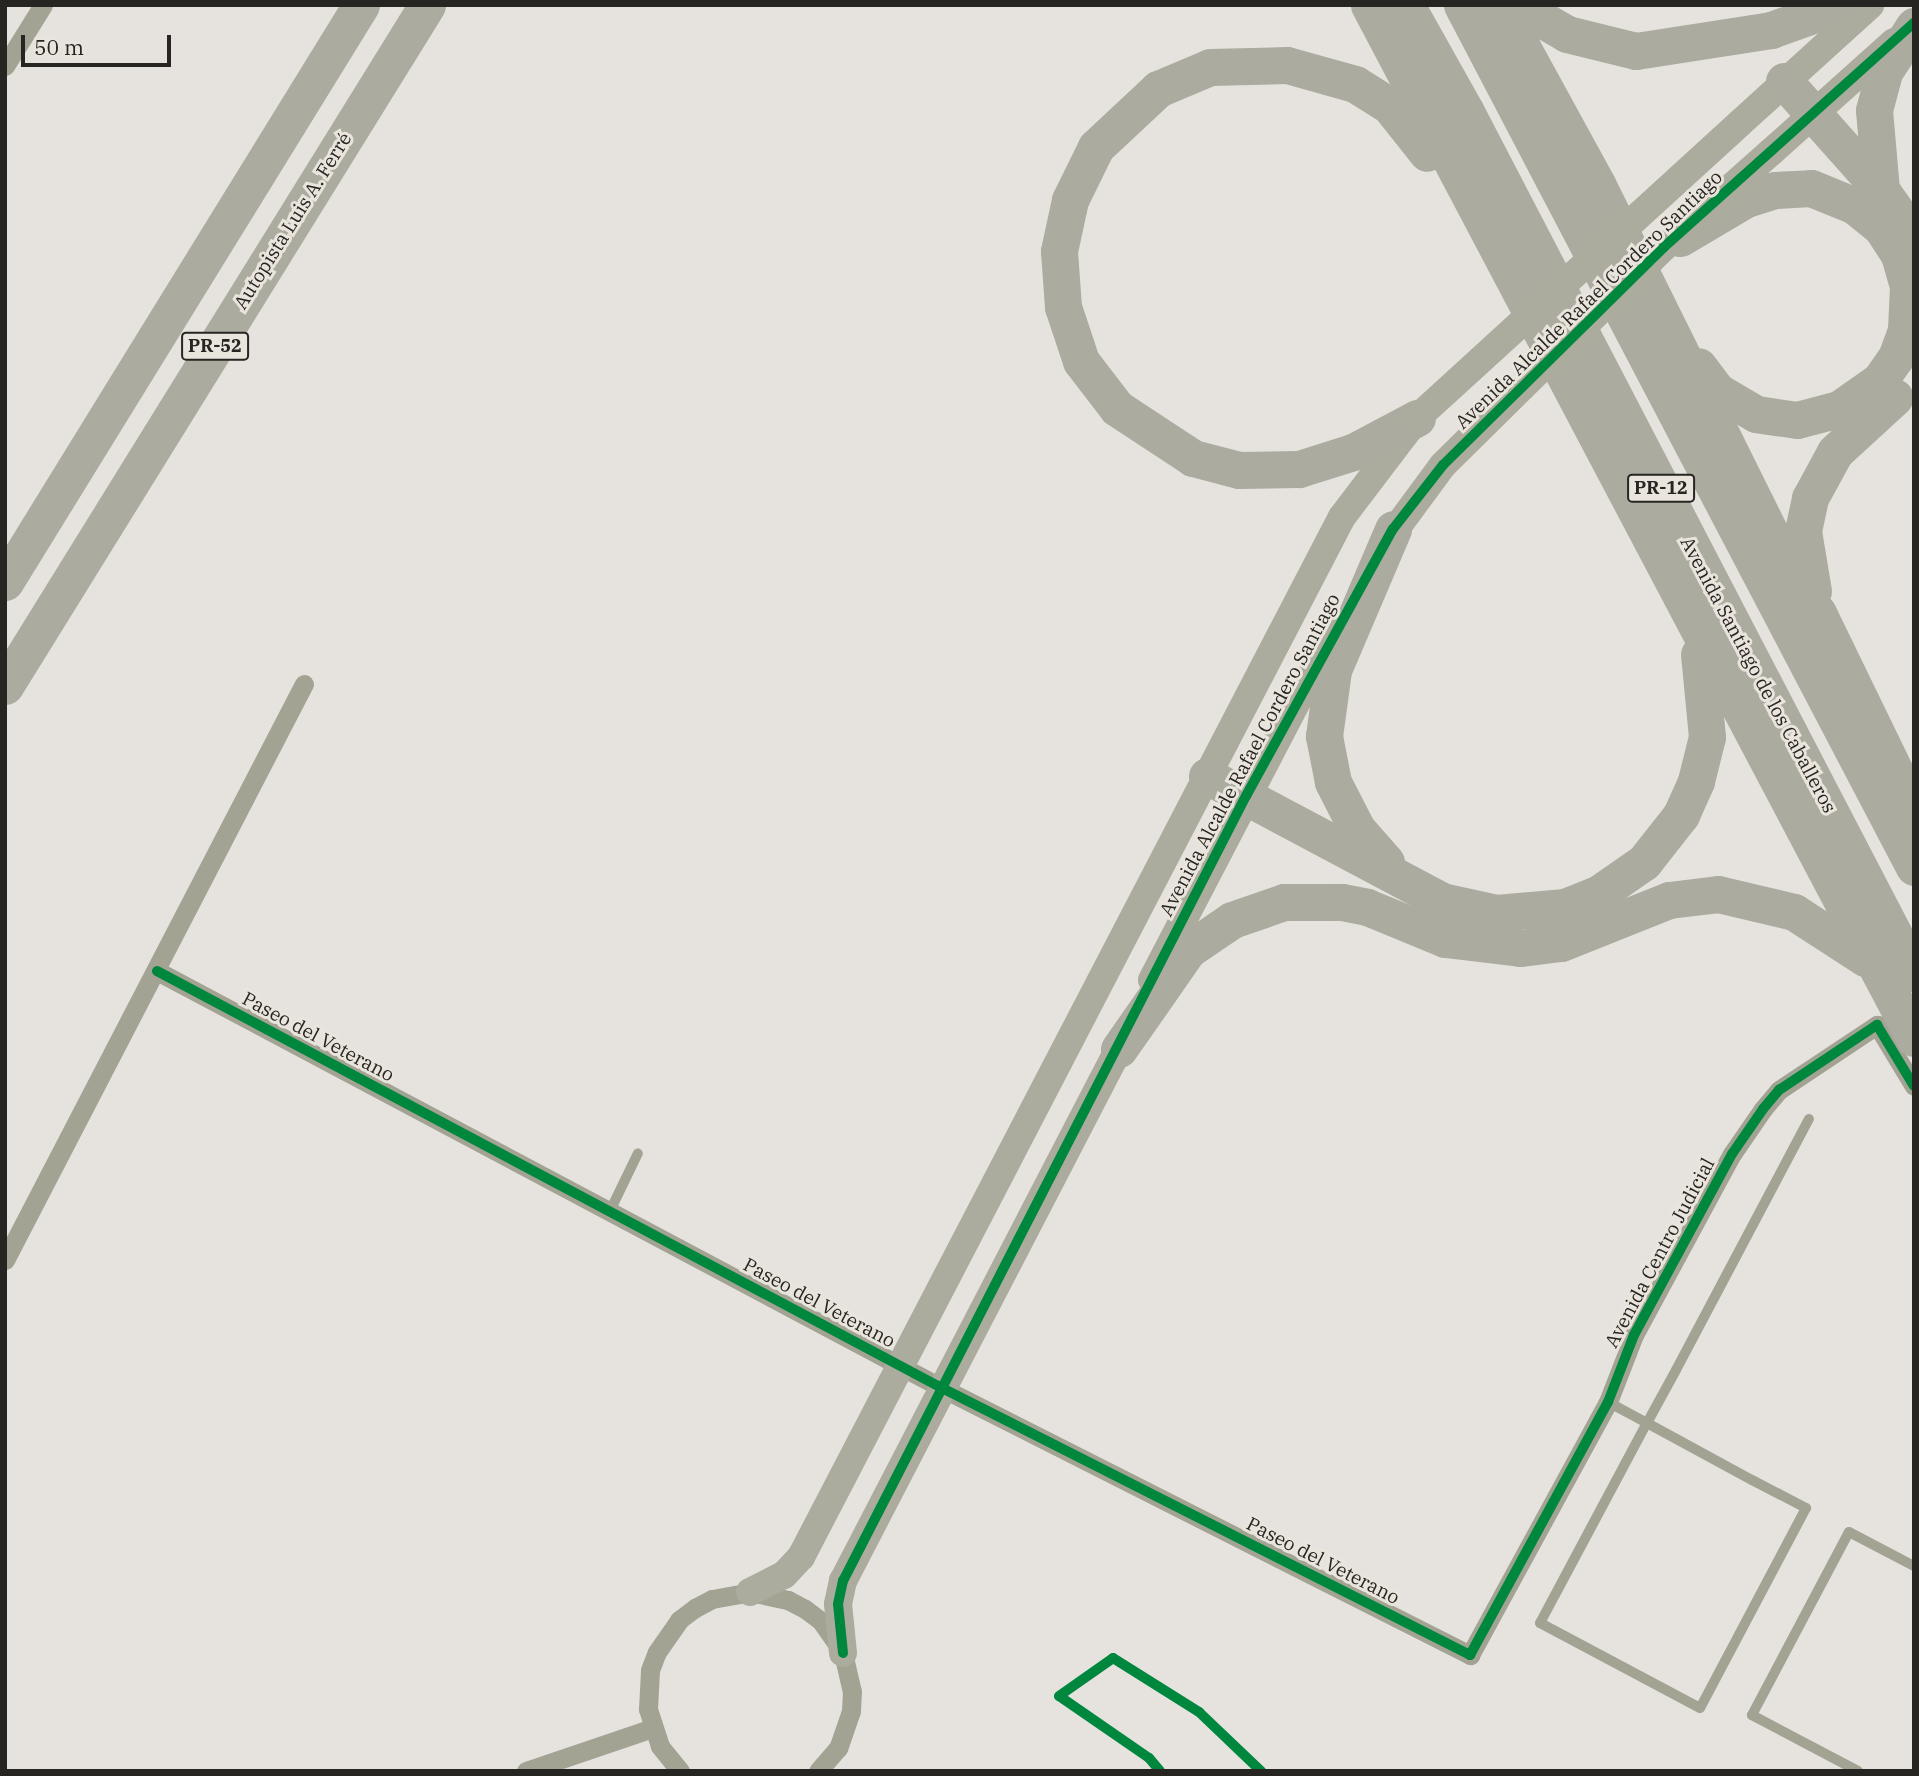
<!DOCTYPE html>
<meta charset="utf-8">
<style>
body{margin:0}
#map{position:relative;width:1919px;height:1776px;overflow:hidden;background:#e6e3df;font-family:"IBM Plex Serif",serif}
div>[style]{position:absolute}
[style*='--x']{left:calc(var(--x)*1px);top:calc(var(--y)*1px);width:calc(var(--w)*1px);rotate:calc(var(--a)*1deg)}
.lane>*{height:10px;margin:-5px;padding:0 5px;transform-origin:5px;border-radius:5px;background:#a3a394}
.street>*{height:19px;margin:-9.5px;padding:0 9.5px;transform-origin:9.5px;border-radius:9.5px;background:#a3a394}
.secondary>*{height:28px;margin:-14px;padding:0 14px;transform-origin:14px;border-radius:14px;background:#abac9d}
.highway>*{height:37px;margin:-18.5px;padding:0 18.5px;transform-origin:18.5px;border-radius:18.5px;background:#abab9f}
.secondary-bridge>*{height:28px;margin:-14px;padding:0 14px;transform-origin:14px;border-radius:14px;background:#abac9d}
.cycleway>*{height:10px;margin:-5px;padding:0 5px;transform-origin:5px;border-radius:5px;background:#00873e}
span{translate:-50% -50%;white-space:nowrap;text-align:center;line-height:1.15;-webkit-text-stroke:6px #e9e4dc;paint-order:stroke}
.shield-label span{padding:2px 5px;background:#e9e4dc;border:2px solid;border-radius:5px;-webkit-text-stroke-width:0}
.shield-label{font-size:18px;color:#272522;font-weight:700}
.street-label{font-size:19px;color:#272522}
.frame{position:absolute;inset:0;border:7px solid #272522;pointer-events:none}
.scale{position:absolute;left:21px;top:35px;width:150px;height:32px;box-sizing:border-box;border:4px solid #272522;border-top:0;padding-left:9px;font-size:21px;line-height:24px;white-space:nowrap;color:#272522;-webkit-text-stroke:5px #e9e4dc;paint-order:stroke}
</style>
<div id="map">
<div class="lane">
<div style="--x:610;--y:1211;--w:64;--a:-64.2"></div>
<div style="--x:1608;--y:1402;--w:44;--a:28.3"></div>
<div style="--x:1647;--y:1423;--w:119;--a:28.5"></div>
<div style="--x:1752;--y:1480;--w:61;--a:27.4"></div>
<div style="--x:1806;--y:1508;--w:226;--a:117.9"></div>
<div style="--x:1700;--y:1708;--w:181;--a:-152"></div>
<div style="--x:1540;--y:1623;--w:227;--a:-61.9"></div>
<div style="--x:1647;--y:1423;--w:60;--a:-61.3"></div>
<div style="--x:1676;--y:1370;--w:284;--a:-62.1"></div>
<div style="--x:1858;--y:1771;--w:120;--a:-152.2"></div>
<div style="--x:1752;--y:1715;--w:207;--a:-62.1"></div>
<div style="--x:1849;--y:1532;--w:73;--a:27.6"></div>
</div>
<div class="street">
<div style="--x:5;--y:66;--w:72;--a:-58.1"></div>
<div style="--x:157;--y:971;--w:889;--a:27.98"></div>
<div style="--x:942;--y:1388;--w:592;--a:26.82"></div>
<div style="--x:1470;--y:1655;--w:288;--a:-61.4"></div>
<div style="--x:1608;--y:1402;--w:72;--a:-68.8"></div>
<div style="--x:1634;--y:1335;--w:206;--a:-61.6"></div>
<div style="--x:1732;--y:1154;--w:55;--a:-55.4"></div>
<div style="--x:1763;--y:1109;--w:25;--a:-50"></div>
<div style="--x:1779;--y:1090;--w:118;--a:-33.6"></div>
<div style="--x:1877;--y:1025;--w:71;--a:58.8"></div>
<div style="--x:5;--y:1260;--w:649;--a:-62.57"></div>
<div style="--x:526;--y:1771;--w:133;--a:-18.8"></div>
<div style="--x:680;--y:1771;--w:32;--a:-129"></div>
<div style="--x:660;--y:1746;--w:39;--a:-108"></div>
<div style="--x:648;--y:1709;--w:39;--a:-87"></div>
<div style="--x:650;--y:1670;--w:19;--a:-69"></div>
<div style="--x:657;--y:1652;--w:39;--a:-55"></div>
<div style="--x:679;--y:1620;--w:20;--a:-37"></div>
<div style="--x:695;--y:1608;--w:19;--a:-28"></div>
<div style="--x:712;--y:1599;--w:39;--a:-10"></div>
<div style="--x:750;--y:1592;--w:39;--a:12"></div>
<div style="--x:788;--y:1600;--w:19;--a:28"></div>
<div style="--x:805;--y:1609;--w:20;--a:37"></div>
<div style="--x:821;--y:1621;--w:39;--a:55"></div>
<div style="--x:843;--y:1653;--w:39;--a:77"></div>
<div style="--x:852;--y:1691;--w:20;--a:93"></div>
<div style="--x:851;--y:1711;--w:39;--a:109"></div>
<div style="--x:838;--y:1748;--w:30;--a:131"></div>
</div>
<div class="secondary">
<div style="--x:1740;--y:123;--w:176;--a:-42.2"></div>
<div style="--x:1771;--y:152;--w:165;--a:-41.8"></div>
<div style="--x:1384;--y:545;--w:99;--a:-53.6"></div>
<div style="--x:1152;--y:980;--w:394;--a:-62.5"></div>
<div style="--x:750;--y:1592;--w:38;--a:-27"></div>
<div style="--x:784;--y:1575;--w:25;--a:-47"></div>
<div style="--x:801;--y:1557;--w:1172;--a:-62.52"></div>
<div style="--x:1342;--y:517;--w:114;--a:-52.8"></div>
<div style="--x:843;--y:1653;--w:49;--a:-95.8"></div>
<div style="--x:838;--y:1604;--w:24;--a:-78"></div>
<div style="--x:843;--y:1581;--w:617;--a:-62.6"></div>
</div>
<div class="highway">
<div style="--x:1369;--y:5;--w:1168;--a:62.18"></div>
<div style="--x:1406;--y:5;--w:123;--a:60.7"></div>
<div style="--x:1466;--y:112;--w:971;--a:62.51"></div>
<div style="--x:1462;--y:5;--w:973;--a:62.33"></div>
<div style="--x:1499;--y:5;--w:204;--a:61.3"></div>
<div style="--x:1597;--y:184;--w:441;--a:63.6"></div>
<div style="--x:1793;--y:579;--w:42;--a:53.7"></div>
<div style="--x:1818;--y:613;--w:220;--a:64.1"></div>
<div style="--x:1517;--y:5;--w:58;--a:30.1"></div>
<div style="--x:1567;--y:34;--w:71;--a:13.8"></div>
<div style="--x:1636;--y:51;--w:137;--a:-8.8"></div>
<div style="--x:1771;--y:30;--w:74;--a:-19.7"></div>
<div style="--x:1784;--y:81;--w:146;--a:48.3"></div>
<div style="--x:1881;--y:190;--w:55;--a:54.6"></div>
<div style="--x:1881;--y:190;--w:80;--a:-95"></div>
<div style="--x:1874;--y:110;--w:39;--a:-75"></div>
<div style="--x:1884;--y:72;--w:55;--a:-56.9"></div>
<div style="--x:1680;--y:238;--w:77;--a:-30.6"></div>
<div style="--x:1746;--y:199;--w:30;--a:-17"></div>
<div style="--x:1775;--y:190;--w:36;--a:-3"></div>
<div style="--x:1811;--y:188;--w:48;--a:22.2"></div>
<div style="--x:1855;--y:206;--w:33;--a:39"></div>
<div style="--x:1881;--y:227;--w:33;--a:57"></div>
<div style="--x:1899;--y:255;--w:33;--a:74"></div>
<div style="--x:1908;--y:287;--w:43;--a:92.7"></div>
<div style="--x:1906;--y:330;--w:29;--a:110"></div>
<div style="--x:1896;--y:357;--w:29;--a:125"></div>
<div style="--x:1879;--y:381;--w:49;--a:145"></div>
<div style="--x:1839;--y:409;--w:43;--a:165.3"></div>
<div style="--x:1797;--y:420;--w:41;--a:-171.7"></div>
<div style="--x:1756;--y:414;--w:45;--a:-149.5"></div>
<div style="--x:1717;--y:391;--w:31;--a:-127"></div>
<div style="--x:1417;--y:418;--w:72;--a:152"></div>
<div style="--x:1353;--y:452;--w:57;--a:162.5"></div>
<div style="--x:1299;--y:469;--w:60;--a:179"></div>
<div style="--x:1239;--y:470;--w:48;--a:-165.4"></div>
<div style="--x:1193;--y:458;--w:91;--a:-146.7"></div>
<div style="--x:1117;--y:408;--w:59;--a:-127.5"></div>
<div style="--x:1081;--y:361;--w:57;--a:-108.4"></div>
<div style="--x:1063;--y:307;--w:56;--a:-94.1"></div>
<div style="--x:1059;--y:251;--w:52;--a:-77.8"></div>
<div style="--x:1070;--y:200;--w:59;--a:-63.9"></div>
<div style="--x:1096;--y:147;--w:85;--a:-43.1"></div>
<div style="--x:1158;--y:89;--w:56;--a:-22.9"></div>
<div style="--x:1210;--y:67;--w:77;--a:-1.5"></div>
<div style="--x:1287;--y:65;--w:71;--a:15.6"></div>
<div style="--x:1355;--y:84;--w:40;--a:32"></div>
<div style="--x:1389;--y:105;--w:61;--a:51.6"></div>
<div style="--x:5;--y:582;--w:678;--a:-58.33"></div>
<div style="--x:1813;--y:591;--w:61;--a:-99.5"></div>
<div style="--x:1803;--y:531;--w:34;--a:-78"></div>
<div style="--x:1810;--y:498;--w:52;--a:-61.5"></div>
<div style="--x:1835;--y:452;--w:81;--a:-42.5"></div>
<div style="--x:5;--y:686;--w:801;--a:-58.21"></div>
<div style="--x:1207;--y:776;--w:266;--a:28"></div>
<div style="--x:1442;--y:901;--w:55;--a:12.5"></div>
<div style="--x:1496;--y:913;--w:69;--a:-5"></div>
<div style="--x:1565;--y:907;--w:35;--a:-22"></div>
<div style="--x:1598;--y:894;--w:56;--a:-34.8"></div>
<div style="--x:1644;--y:862;--w:60;--a:-51.8"></div>
<div style="--x:1681;--y:815;--w:37;--a:-66"></div>
<div style="--x:1696;--y:781;--w:45;--a:-76"></div>
<div style="--x:1707;--y:737;--w:83;--a:-95.5"></div>
<div style="--x:1386;--y:862;--w:44;--a:-131.3"></div>
<div style="--x:1357;--y:829;--w:53;--a:-117.1"></div>
<div style="--x:1333;--y:782;--w:47;--a:-101.1"></div>
<div style="--x:1324;--y:736;--w:67;--a:-82.2"></div>
<div style="--x:1333;--y:670;--w:153;--a:-66.9"></div>
<div style="--x:1119;--y:1049;--w:121;--a:-55.1"></div>
<div style="--x:1188;--y:950;--w:53;--a:-34.3"></div>
<div style="--x:1232;--y:920;--w:55;--a:-19.1"></div>
<div style="--x:1284;--y:902;--w:58;--a:0"></div>
<div style="--x:1342;--y:902;--w:25;--a:11"></div>
<div style="--x:1367;--y:907;--w:84;--a:22.3"></div>
<div style="--x:1445;--y:939;--w:76;--a:6.8"></div>
<div style="--x:1520;--y:948;--w:41;--a:-7"></div>
<div style="--x:1561;--y:943;--w:116;--a:-21.7"></div>
<div style="--x:1669;--y:900;--w:49;--a:-7"></div>
<div style="--x:1718;--y:894;--w:78;--a:13.3"></div>
<div style="--x:1794;--y:912;--w:85;--a:32.9"></div>
</div>
<div class="secondary-bridge">
<div style="--x:1417;--y:418;--w:437;--a:-42.4"></div>
<div style="--x:1443;--y:465;--w:310;--a:-44.6"></div>
<div style="--x:1664;--y:247;--w:143;--a:-41.6"></div>
</div>
<div class="cycleway">
<div style="--x:157;--y:971;--w:889;--a:27.98"></div>
<div style="--x:942;--y:1388;--w:592;--a:26.82"></div>
<div style="--x:1470;--y:1655;--w:288;--a:-61.4"></div>
<div style="--x:1608;--y:1402;--w:72;--a:-68.8"></div>
<div style="--x:1634;--y:1335;--w:206;--a:-61.6"></div>
<div style="--x:1732;--y:1154;--w:55;--a:-55.4"></div>
<div style="--x:1763;--y:1109;--w:25;--a:-50"></div>
<div style="--x:1779;--y:1090;--w:118;--a:-33.6"></div>
<div style="--x:1877;--y:1025;--w:71;--a:58.8"></div>
<div style="--x:843;--y:1653;--w:49;--a:-95.8"></div>
<div style="--x:838;--y:1604;--w:24;--a:-78"></div>
<div style="--x:843;--y:1581;--w:882;--a:-62.83"></div>
<div style="--x:1246;--y:796;--w:305;--a:-61.2"></div>
<div style="--x:1393;--y:529;--w:81;--a:-52"></div>
<div style="--x:1443;--y:465;--w:310;--a:-44.6"></div>
<div style="--x:1664;--y:247;--w:336;--a:-41.9"></div>
<div style="--x:1160;--y:1771;--w:17;--a:-130"></div>
<div style="--x:1149;--y:1758;--w:109;--a:-145.4"></div>
<div style="--x:1059;--y:1696;--w:66;--a:-35.1"></div>
<div style="--x:1113;--y:1658;--w:102;--a:32.1"></div>
<div style="--x:1199;--y:1712;--w:86;--a:43.6"></div>
</div>
<div class="shield-label">
<span style="left:215px;top:346px">PR-52</span>
<span style="left:1661px;top:488px">PR-12</span>
</div>
<div class="street-label">
<span style="left:293px;top:221px;rotate:-58deg">Autopista Luis A. Ferré</span>
<span style="left:1589px;top:300px;rotate:-44deg">Avenida Alcalde Rafael Cordero Santiago</span>
<span style="left:1758px;top:675px;rotate:62deg">Avenida Santiago de los Caballeros</span>
<span style="left:1250px;top:755px;rotate:-62deg">Avenida Alcalde Rafael Cordero Santiago</span>
<span style="left:318px;top:1037px;rotate:28deg">Paseo del Veterano</span>
<span style="left:1660px;top:1253px;rotate:-62deg">Avenida Centro Judicial</span>
<span style="left:819px;top:1303px;rotate:28deg">Paseo del Veterano</span>
<span style="left:1323px;top:1561px;rotate:27deg">Paseo del Veterano</span>
</div>
<div class="frame"></div>
<div class="scale">50 m</div>
</div>
